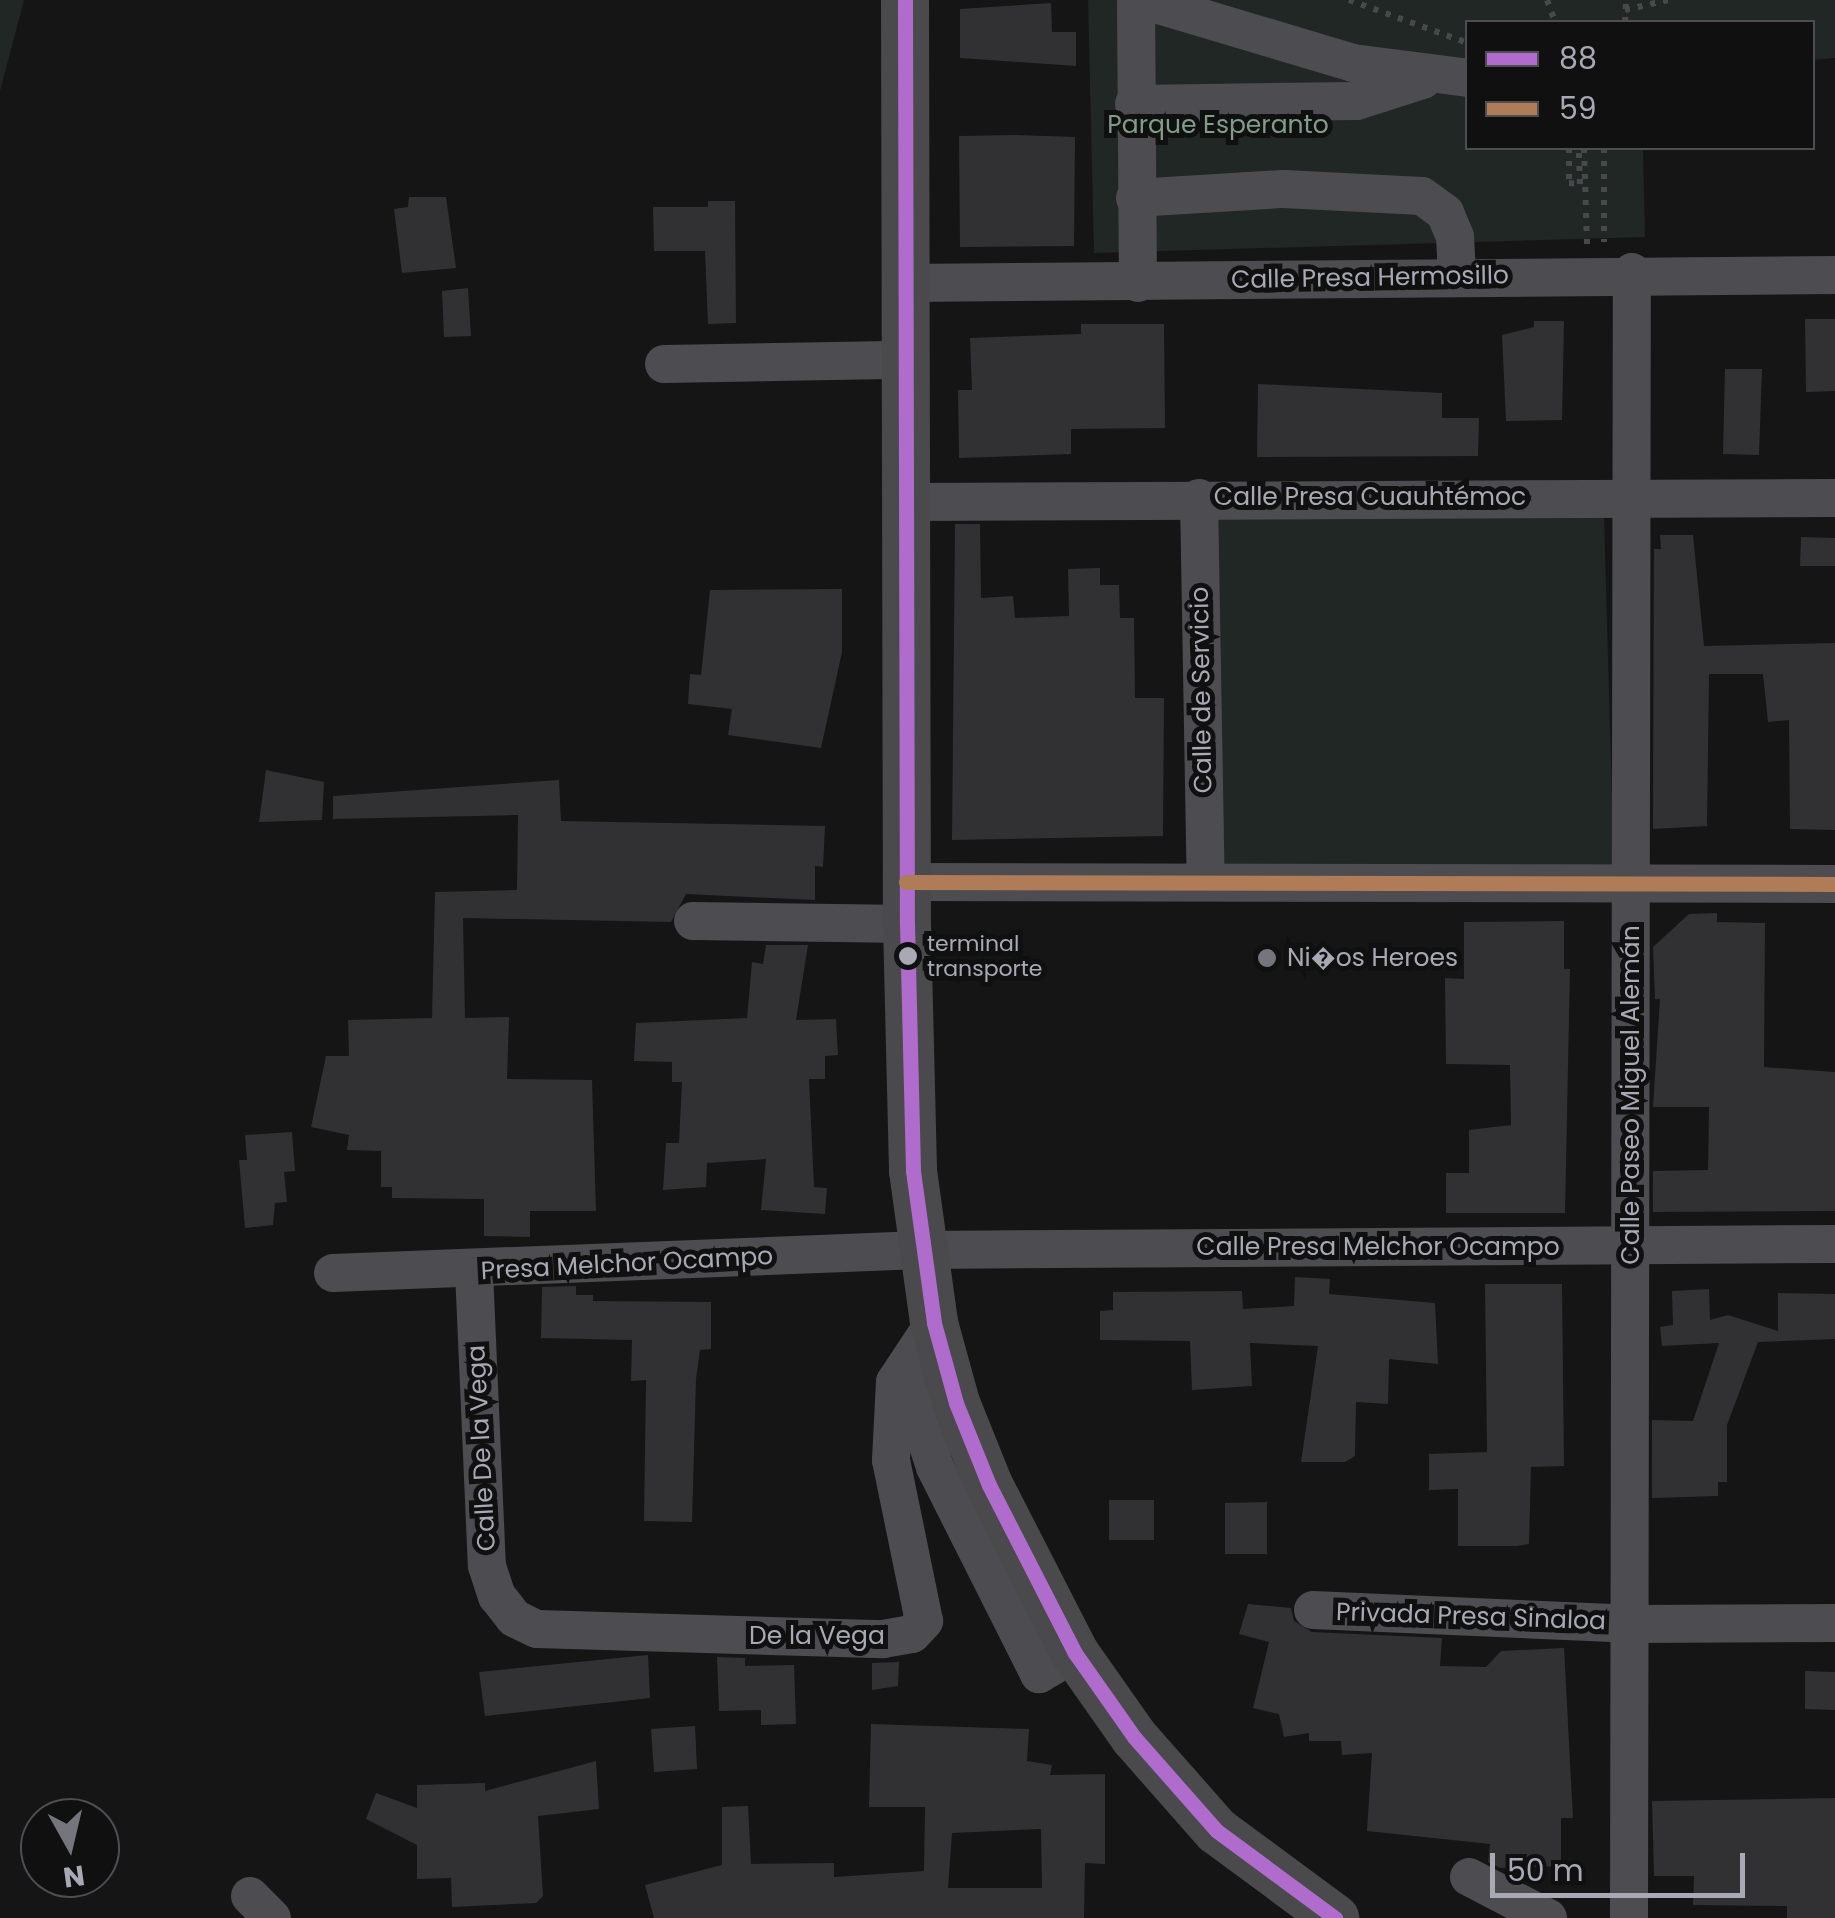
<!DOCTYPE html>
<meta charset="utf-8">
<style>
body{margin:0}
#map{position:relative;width:1835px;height:1918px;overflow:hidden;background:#151516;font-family:Poppins,sans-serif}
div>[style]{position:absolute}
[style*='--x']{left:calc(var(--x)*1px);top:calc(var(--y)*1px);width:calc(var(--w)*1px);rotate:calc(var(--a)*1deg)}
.green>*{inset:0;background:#212724}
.building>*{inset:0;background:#313133}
.path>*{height:6px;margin-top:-3px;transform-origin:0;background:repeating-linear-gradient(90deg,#49494c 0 5px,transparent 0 13px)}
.minor>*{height:38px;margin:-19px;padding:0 19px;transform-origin:19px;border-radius:19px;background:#4d4d51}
.major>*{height:48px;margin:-24px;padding:0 24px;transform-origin:24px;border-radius:24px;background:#4a4a4c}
.bus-1>*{height:15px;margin:-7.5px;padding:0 7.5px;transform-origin:7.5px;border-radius:7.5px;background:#b06ccc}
.bus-2>*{height:15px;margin:-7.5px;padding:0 7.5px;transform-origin:7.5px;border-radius:7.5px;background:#b07c57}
.dots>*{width:28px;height:28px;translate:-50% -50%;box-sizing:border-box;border:5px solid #101011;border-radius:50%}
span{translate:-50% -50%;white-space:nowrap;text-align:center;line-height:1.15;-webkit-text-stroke:10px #101011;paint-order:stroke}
.bus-label{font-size:22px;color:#a8a9b5}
.left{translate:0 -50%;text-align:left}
.park-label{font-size:25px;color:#819d8a}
.street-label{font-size:25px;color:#a8a9b5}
.poi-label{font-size:25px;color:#a8a9b5}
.legend{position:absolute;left:1465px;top:20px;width:350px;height:130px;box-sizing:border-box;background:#101011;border:2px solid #4d4d53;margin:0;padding:12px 18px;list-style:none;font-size:30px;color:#a8a9b5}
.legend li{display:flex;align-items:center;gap:20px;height:50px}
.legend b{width:50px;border:2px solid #4d4d53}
.north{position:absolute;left:20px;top:1798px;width:100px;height:100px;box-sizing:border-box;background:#101011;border:2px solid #4d4d53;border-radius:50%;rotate:172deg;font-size:28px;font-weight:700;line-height:40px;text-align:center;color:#a8a9b5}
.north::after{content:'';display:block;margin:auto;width:35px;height:45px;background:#75757d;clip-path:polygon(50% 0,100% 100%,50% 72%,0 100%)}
.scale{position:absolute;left:1490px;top:1853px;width:255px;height:45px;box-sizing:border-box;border:5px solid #a8a9b5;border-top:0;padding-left:12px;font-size:30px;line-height:35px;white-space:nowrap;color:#a8a9b5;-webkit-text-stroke:8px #101011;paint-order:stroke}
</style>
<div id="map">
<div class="green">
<div style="clip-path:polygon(0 0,24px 0,0 91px)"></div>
<div style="clip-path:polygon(1088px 0,1835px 0,1835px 58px,1813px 60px,1812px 22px,1468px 22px,1468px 148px,1643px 148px,1645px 237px,1094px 253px)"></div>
<div style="clip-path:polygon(1212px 510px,1604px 515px,1614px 870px,1218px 870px)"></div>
</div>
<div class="building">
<div style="clip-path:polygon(1051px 3px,1052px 32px,1076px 32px,1076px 66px,960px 58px,960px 9px)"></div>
<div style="clip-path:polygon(1015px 135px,1075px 137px,1074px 246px,960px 247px,959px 136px)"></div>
<div style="clip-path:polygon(409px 197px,446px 197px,456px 268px,402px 273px,394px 209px,408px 207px)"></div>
<div style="clip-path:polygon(708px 201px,735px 201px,736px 323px,708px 324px,705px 251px,654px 251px,653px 207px,708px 207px)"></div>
<div style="clip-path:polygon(468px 288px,471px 336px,444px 337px,442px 291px)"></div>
<div style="clip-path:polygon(1805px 319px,1835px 319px,1835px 391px,1806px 392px)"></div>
<div style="clip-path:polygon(1534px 321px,1564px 321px,1562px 420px,1506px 421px,1502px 335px,1534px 327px)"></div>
<div style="clip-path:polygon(1081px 324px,1164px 324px,1165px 428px,1071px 429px,1071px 454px,959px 458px,958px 390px,972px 390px,970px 338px,1081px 334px)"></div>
<div style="clip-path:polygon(1725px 369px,1762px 369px,1759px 455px,1723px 454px)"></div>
<div style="clip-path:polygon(1258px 384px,1442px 393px,1442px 418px,1479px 418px,1478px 456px,1257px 457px)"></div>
<div style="clip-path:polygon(955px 524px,980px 524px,981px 598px,1013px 596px,1015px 618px,1069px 616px,1068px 569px,1100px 568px,1100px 585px,1119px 585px,1120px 618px,1134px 618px,1135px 698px,1164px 698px,1163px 836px,952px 840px)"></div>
<div style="clip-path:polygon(1660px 535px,1693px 535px,1704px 646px,1835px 643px,1835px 830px,1790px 829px,1789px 720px,1768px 722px,1763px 674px,1709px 674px,1707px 826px,1653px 829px,1654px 549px,1661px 549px)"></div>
<div style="clip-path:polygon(1801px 537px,1835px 538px,1835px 566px,1800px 566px)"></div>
<div style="clip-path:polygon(842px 589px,842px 652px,821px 748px,728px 735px,732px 709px,688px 704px,690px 674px,701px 675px,710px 590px)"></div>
<div style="clip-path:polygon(266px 770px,324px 782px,322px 820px,259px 822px)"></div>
<div style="clip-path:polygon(559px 780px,561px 821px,825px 826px,823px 867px,815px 866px,815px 900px,686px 894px,671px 922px,463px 918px,465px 1018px,509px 1017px,507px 1079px,592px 1080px,596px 1211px,530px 1211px,530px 1237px,484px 1236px,484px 1199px,392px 1198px,392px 1187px,381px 1187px,381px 1151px,347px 1150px,349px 1135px,311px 1127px,326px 1056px,349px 1056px,348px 1020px,432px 1018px,435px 892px,517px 890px,518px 815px,333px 819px,333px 796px)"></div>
<div style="clip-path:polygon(1717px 913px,1717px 922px,1765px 923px,1764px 1067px,1835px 1072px,1835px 1211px,1653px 1212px,1653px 1171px,1708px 1170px,1709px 1107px,1653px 1107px,1660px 999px,1655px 999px,1653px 947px,1689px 914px)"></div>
<div style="clip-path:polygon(1564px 921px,1564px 969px,1570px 969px,1565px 1213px,1446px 1213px,1446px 1173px,1469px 1173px,1469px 1130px,1511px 1125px,1510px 1065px,1446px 1064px,1445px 978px,1464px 979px,1464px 922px)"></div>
<div style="clip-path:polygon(766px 945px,808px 945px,796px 1020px,836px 1019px,838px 1055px,825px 1056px,825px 1079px,809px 1079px,814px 1187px,827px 1188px,825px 1214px,761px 1210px,766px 1159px,707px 1163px,706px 1187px,663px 1190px,666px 1143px,679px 1143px,682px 1082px,672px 1082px,672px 1062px,634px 1061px,636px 1023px,747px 1018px,752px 962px,763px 964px)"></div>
<div style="clip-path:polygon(292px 1132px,295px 1171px,284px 1172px,287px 1202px,275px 1203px,273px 1225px,245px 1228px,239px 1160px,247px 1160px,245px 1135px)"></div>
<div style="clip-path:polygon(1295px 1277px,1330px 1279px,1329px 1294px,1435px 1303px,1438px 1364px,1389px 1359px,1388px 1404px,1356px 1402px,1355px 1456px,1345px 1462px,1301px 1462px,1318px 1346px,1250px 1343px,1252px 1386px,1192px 1390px,1190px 1341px,1100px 1340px,1100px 1311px,1113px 1310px,1113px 1292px,1242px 1291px,1243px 1309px,1294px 1306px)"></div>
<div style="clip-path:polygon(1485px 1284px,1562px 1284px,1564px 1466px,1531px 1467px,1529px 1544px,1517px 1546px,1458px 1546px,1458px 1489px,1429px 1490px,1429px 1454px,1487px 1452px)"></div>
<div style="clip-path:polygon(576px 1286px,576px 1295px,593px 1295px,593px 1301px,711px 1302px,711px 1349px,700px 1350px,696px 1379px,692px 1522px,644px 1521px,646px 1380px,631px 1381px,632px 1340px,541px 1338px,542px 1287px)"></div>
<div style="clip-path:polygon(1709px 1289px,1710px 1320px,1728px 1315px,1778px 1331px,1778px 1293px,1835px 1294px,1835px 1339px,1758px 1342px,1727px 1425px,1727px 1482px,1718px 1482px,1718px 1496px,1652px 1498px,1652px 1420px,1693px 1421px,1719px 1343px,1662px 1346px,1660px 1327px,1673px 1325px,1672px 1291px)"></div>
<div style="clip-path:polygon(1109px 1500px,1154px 1500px,1154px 1540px,1109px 1540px)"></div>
<div style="clip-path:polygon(1267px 1502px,1267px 1554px,1225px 1554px,1225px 1503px)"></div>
<div style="clip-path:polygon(1248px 1604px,1291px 1608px,1294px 1621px,1312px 1632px,1442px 1638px,1440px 1666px,1486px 1667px,1501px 1651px,1564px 1648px,1573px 1818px,1561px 1818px,1561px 1866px,1500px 1868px,1488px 1862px,1490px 1844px,1367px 1831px,1372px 1753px,1342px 1755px,1341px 1741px,1309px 1741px,1309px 1733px,1284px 1737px,1279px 1714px,1253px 1708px,1269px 1642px,1239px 1634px)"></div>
<div style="clip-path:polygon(648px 1655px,650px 1698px,485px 1716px,479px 1672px)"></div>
<div style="clip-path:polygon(717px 1657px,745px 1658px,745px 1666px,794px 1665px,796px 1724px,761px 1725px,761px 1710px,719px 1711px)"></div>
<div style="clip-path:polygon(899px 1662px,898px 1686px,872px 1690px,872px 1663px)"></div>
<div style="clip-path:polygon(1805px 1671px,1835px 1672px,1835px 1710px,1805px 1709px)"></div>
<div style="clip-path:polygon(evenodd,871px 1724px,1029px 1729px,1027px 1761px,1052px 1765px,1050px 1775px,1105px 1774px,1105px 1864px,1085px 1863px,1084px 1918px,654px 1918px,645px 1885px,722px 1865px,722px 1807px,748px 1806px,751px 1864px,834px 1863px,834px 1877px,924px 1871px,925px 1807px,869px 1807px,871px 1724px,1041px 1829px,1042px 1888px,948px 1888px,952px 1833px,1041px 1829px)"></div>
<div style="clip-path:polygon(695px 1726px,697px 1769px,654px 1772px,651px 1729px)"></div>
<div style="clip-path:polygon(596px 1761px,599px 1809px,538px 1816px,543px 1896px,536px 1903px,452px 1907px,451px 1878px,417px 1879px,417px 1845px,366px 1819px,376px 1793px,417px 1808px,417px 1785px,485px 1783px,485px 1791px)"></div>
<div style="clip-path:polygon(1835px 1798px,1835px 1918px,1787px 1918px,1787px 1906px,1693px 1905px,1694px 1876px,1654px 1876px,1652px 1801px)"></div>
</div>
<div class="path">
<div style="--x:1349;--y:0;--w:123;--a:19.9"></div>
<div style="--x:1547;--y:0;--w:23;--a:70"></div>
<div style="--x:1625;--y:10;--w:44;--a:-13.1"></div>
<div style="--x:1625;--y:22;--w:22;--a:-87"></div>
<div style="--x:1569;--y:148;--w:35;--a:90"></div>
<div style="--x:1569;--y:183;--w:11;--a:5"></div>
<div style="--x:1580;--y:184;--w:36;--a:-92"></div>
<div style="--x:1584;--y:148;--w:98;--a:88.2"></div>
<div style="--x:1604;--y:148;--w:94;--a:90"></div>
</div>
<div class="minor">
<div style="--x:1136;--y:0;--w:283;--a:89.6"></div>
<div style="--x:1142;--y:0;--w:220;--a:16.6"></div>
<div style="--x:1353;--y:63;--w:116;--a:7.4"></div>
<div style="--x:1134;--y:104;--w:223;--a:-0.8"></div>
<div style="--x:1357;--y:101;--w:69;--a:-17.7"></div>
<div style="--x:1135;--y:198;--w:149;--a:-3.5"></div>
<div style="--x:1284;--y:189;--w:138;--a:2.9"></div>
<div style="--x:1422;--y:196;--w:29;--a:36"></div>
<div style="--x:1445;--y:213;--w:26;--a:67"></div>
<div style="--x:1455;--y:237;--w:39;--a:87"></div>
<div style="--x:904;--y:283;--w:931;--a:-0.49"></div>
<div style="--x:664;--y:364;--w:240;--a:-1"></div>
<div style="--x:1199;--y:498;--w:384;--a:89"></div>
<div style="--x:906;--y:502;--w:929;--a:-0.25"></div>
<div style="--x:906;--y:882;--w:929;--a:0.12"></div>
<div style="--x:693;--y:921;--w:214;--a:0.8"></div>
<div style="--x:474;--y:1271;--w:295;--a:87.5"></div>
<div style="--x:487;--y:1566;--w:32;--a:72"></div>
<div style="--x:497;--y:1596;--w:28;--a:52"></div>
<div style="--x:514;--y:1618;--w:25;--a:26"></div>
<div style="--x:537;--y:1629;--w:346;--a:1.7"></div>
<div style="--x:883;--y:1639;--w:29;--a:-10"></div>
<div style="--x:912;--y:1634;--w:18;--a:-47"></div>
<div style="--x:924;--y:1621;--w:164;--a:-101.6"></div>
<div style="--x:891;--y:1460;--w:78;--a:-87.1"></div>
<div style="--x:895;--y:1382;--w:71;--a:-56.5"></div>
<div style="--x:333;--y:1273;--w:588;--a:-2.24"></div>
<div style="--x:921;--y:1250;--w:914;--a:-0.38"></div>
<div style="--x:904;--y:1372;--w:100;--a:71.9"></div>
<div style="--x:935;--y:1467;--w:232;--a:63.3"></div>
<div style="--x:1039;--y:1674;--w:42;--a:-30.3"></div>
<div style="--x:1313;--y:1610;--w:317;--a:2.5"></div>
<div style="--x:1630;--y:1624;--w:205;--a:-0.3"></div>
<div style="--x:1469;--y:1877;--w:89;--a:27.4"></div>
<div style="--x:250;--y:1896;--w:31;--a:45"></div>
<div style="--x:1629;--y:1918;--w:1646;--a:-89.9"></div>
</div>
<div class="major">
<div style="--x:905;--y:0;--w:924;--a:89.88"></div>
<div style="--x:907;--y:924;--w:247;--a:88.6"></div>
<div style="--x:913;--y:1171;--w:153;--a:82.1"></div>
<div style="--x:934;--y:1323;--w:83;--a:74.6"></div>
<div style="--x:956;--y:1403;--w:88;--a:68.1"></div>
<div style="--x:989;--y:1485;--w:189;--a:62.9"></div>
<div style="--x:1075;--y:1653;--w:103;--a:54.9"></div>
<div style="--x:1134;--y:1737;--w:125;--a:48.6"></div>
<div style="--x:1217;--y:1831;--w:147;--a:36.4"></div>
</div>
<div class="bus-1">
<div style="--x:905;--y:0;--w:924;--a:89.88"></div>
<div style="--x:907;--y:924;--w:247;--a:88.6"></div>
<div style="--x:913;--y:1171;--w:153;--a:82.1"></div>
<div style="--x:934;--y:1323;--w:83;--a:74.6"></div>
<div style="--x:956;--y:1403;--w:88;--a:68.1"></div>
<div style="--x:989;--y:1485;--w:189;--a:62.9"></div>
<div style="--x:1075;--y:1653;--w:103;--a:54.9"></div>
<div style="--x:1134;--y:1737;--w:125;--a:48.6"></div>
<div style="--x:1217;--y:1831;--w:147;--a:36.4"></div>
</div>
<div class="bus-2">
<div style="--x:906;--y:882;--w:929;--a:0.12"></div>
</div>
<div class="dots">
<div style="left:908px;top:956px;background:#a8a9b5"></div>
<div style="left:1267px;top:958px;background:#75757d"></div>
</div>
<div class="bus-label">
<span class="left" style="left:927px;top:956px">terminal<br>transporte</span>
</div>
<div class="park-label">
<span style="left:1218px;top:125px">Parque Esperanto</span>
</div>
<div class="street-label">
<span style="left:1370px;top:278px;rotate:-1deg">Calle Presa Hermosillo</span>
<span style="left:1370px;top:497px">Calle Presa Cuauhtémoc</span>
<span style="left:1202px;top:690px;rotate:-91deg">Calle de Servicio</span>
<span style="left:1631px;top:1095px;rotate:-90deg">Calle Paseo Miguel Alemán</span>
<span style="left:1378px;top:1247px">Calle Presa Melchor Ocampo</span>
<span style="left:627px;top:1264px;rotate:-3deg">Presa Melchor Ocampo</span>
<span style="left:482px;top:1448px;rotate:-93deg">Calle De la Vega</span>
<span style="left:1471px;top:1617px;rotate:2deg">Privada Presa Sinaloa</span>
<span style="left:817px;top:1636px">De la Vega</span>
</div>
<div class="poi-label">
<span class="left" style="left:1287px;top:958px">Ni�os Heroes</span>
</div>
<ul class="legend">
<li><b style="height:12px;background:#b06ccc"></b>88</li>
<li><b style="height:12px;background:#b07c57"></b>59</li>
</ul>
<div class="north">N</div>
<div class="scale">50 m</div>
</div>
